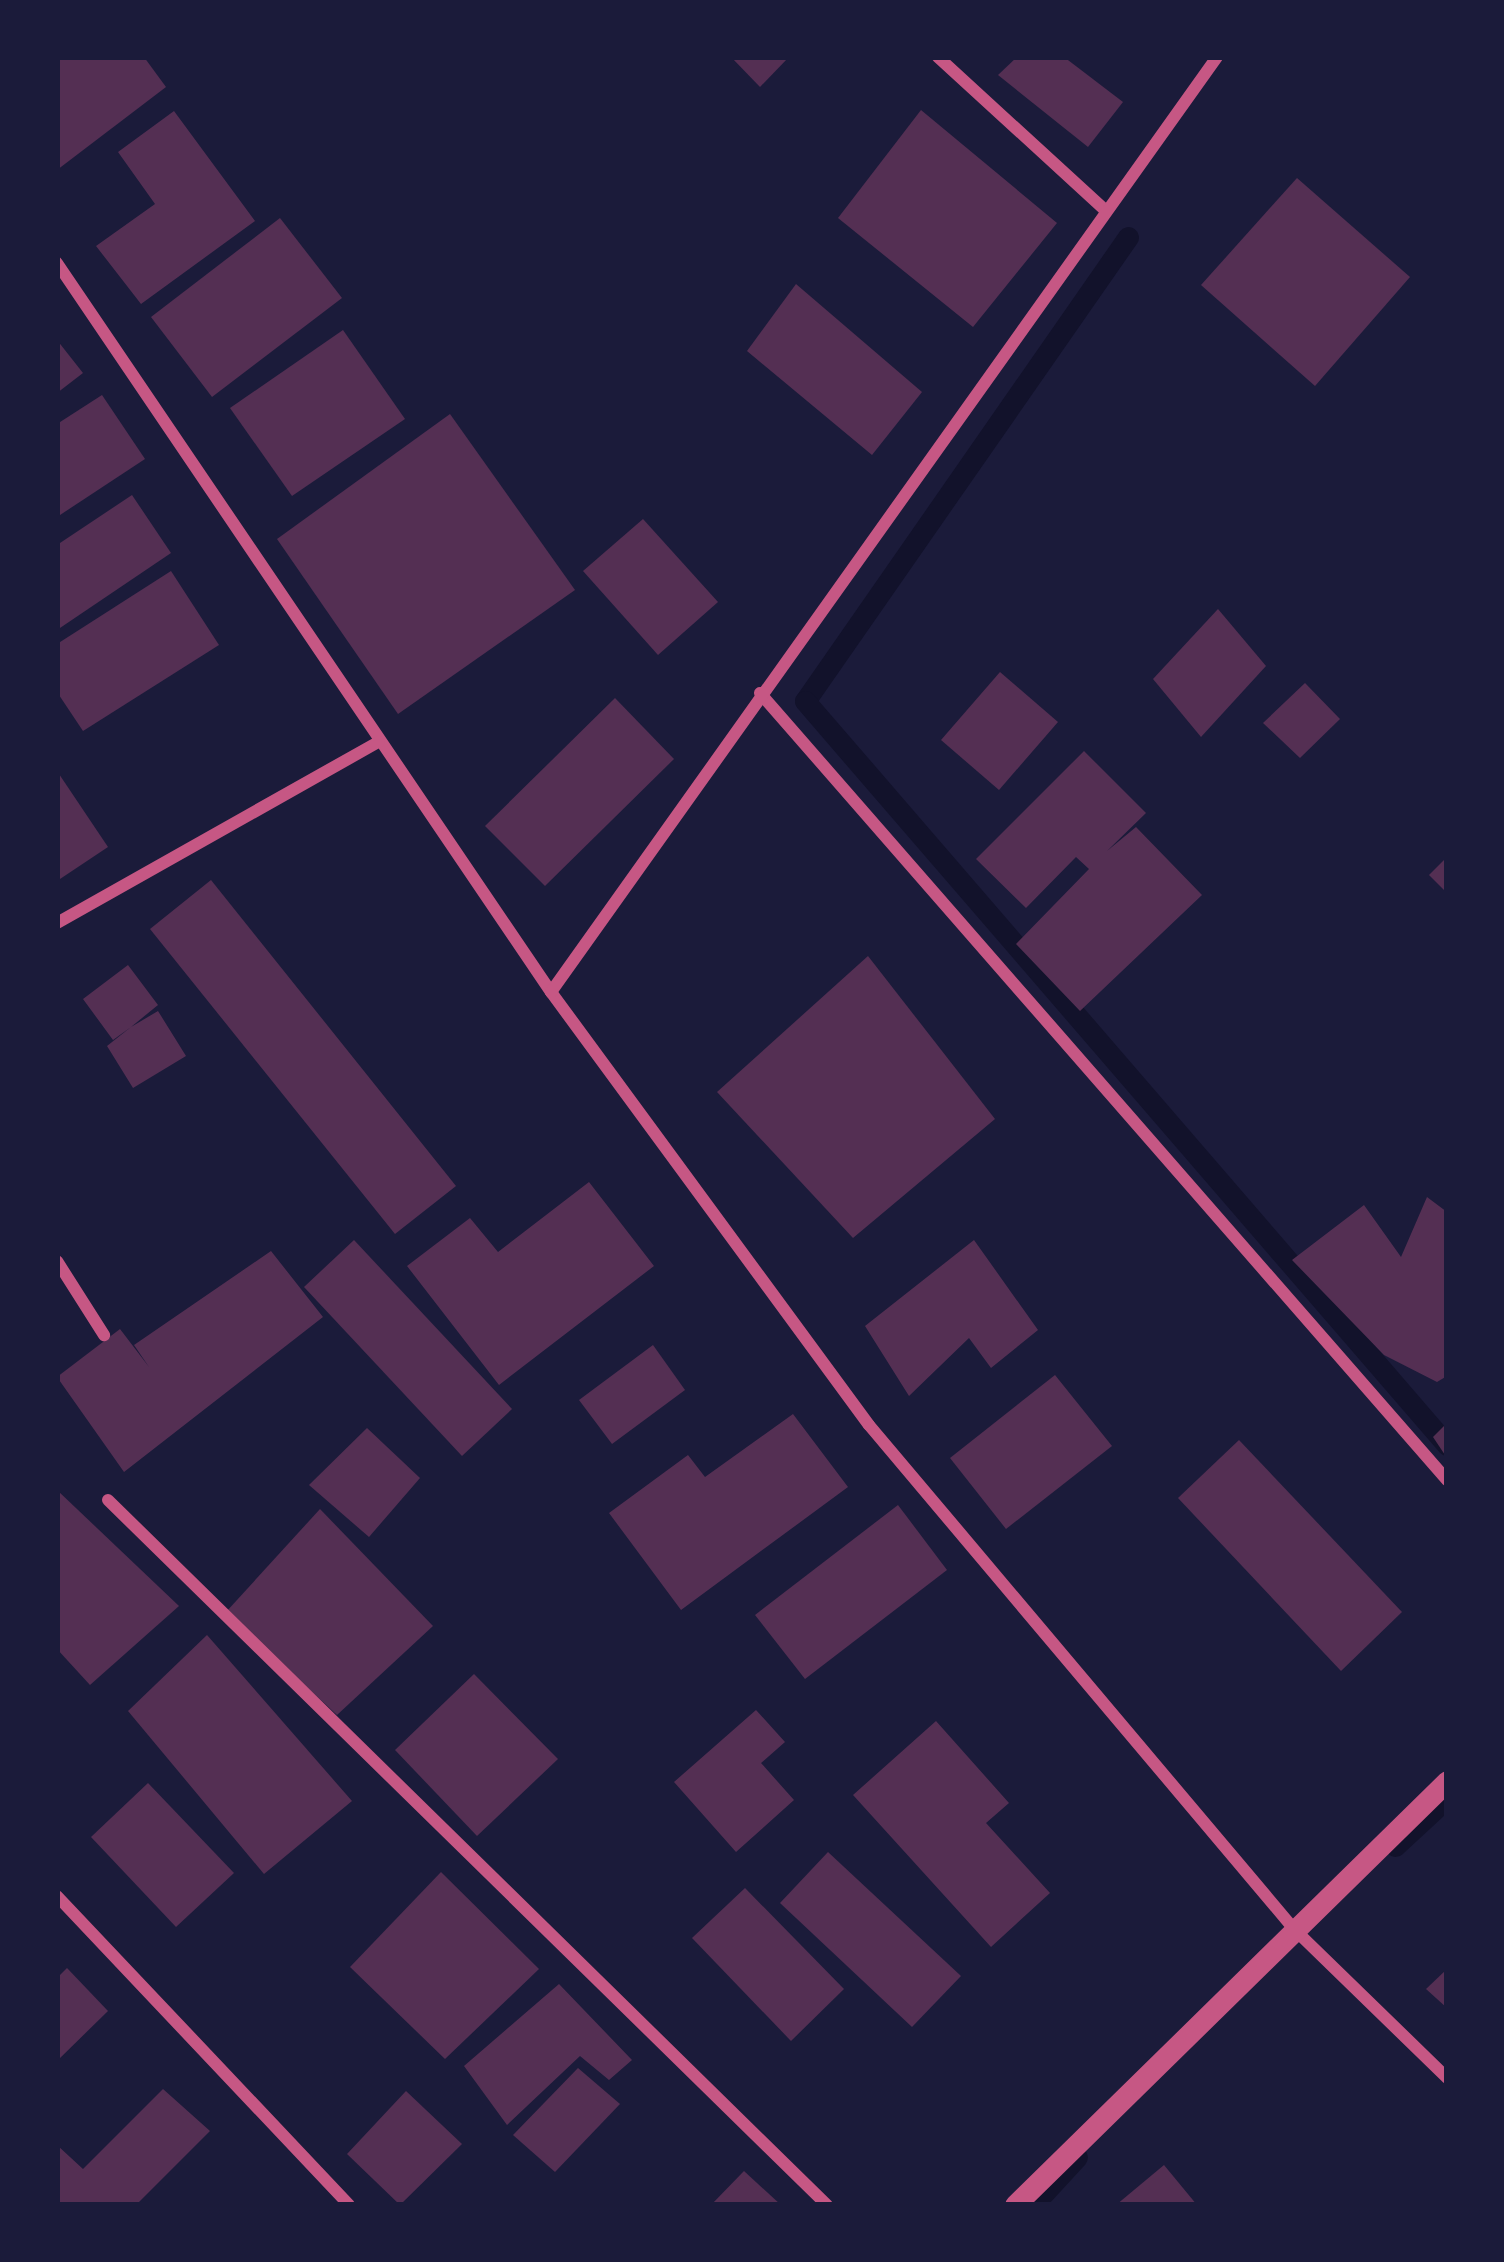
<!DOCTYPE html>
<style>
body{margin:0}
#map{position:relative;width:1504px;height:2262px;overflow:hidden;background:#1b1b3a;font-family:Literata,serif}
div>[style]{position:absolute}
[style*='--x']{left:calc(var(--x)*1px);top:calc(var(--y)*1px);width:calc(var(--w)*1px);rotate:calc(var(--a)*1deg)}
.stream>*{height:21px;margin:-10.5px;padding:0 10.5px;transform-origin:10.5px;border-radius:10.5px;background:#12122b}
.building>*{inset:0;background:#542f53}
.minor>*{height:12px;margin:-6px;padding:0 6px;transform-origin:6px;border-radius:6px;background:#c65784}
.tertiary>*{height:21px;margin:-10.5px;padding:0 10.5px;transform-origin:10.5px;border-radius:10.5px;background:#c65784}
span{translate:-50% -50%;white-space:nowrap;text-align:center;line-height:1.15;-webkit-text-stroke:12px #1b1b3a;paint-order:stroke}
.frame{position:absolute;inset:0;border:60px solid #1b1b3a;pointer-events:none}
</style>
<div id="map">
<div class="stream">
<div style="--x:1128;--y:237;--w:565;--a:124.84"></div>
<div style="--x:805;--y:701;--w:983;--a:49.21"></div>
<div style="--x:1395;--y:1846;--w:71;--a:-42.7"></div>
<div style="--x:1033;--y:2205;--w:65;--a:-47.5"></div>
</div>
<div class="building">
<div style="clip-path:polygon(57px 57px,144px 57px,166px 87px,57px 170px)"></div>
<div style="clip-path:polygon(731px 57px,789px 57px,760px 87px)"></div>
<div style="clip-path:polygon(1017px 57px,1064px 57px,1123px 102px,1088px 147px,998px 75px)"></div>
<div style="clip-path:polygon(921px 110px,1057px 223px,973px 327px,838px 218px)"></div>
<div style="clip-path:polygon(174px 111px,255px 221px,141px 304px,96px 246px,155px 204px,118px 152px)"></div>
<div style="clip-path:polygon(1297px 178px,1410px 277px,1315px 386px,1201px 285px)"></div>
<div style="clip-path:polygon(280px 218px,342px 298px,212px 397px,151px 317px)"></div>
<div style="clip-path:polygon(796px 284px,922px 392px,872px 455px,747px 351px)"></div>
<div style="clip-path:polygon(343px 330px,405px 419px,292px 496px,230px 408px)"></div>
<div style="clip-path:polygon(57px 340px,83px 373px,57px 393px)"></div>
<div style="clip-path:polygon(102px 395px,145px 459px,57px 517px,57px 424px)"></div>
<div style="clip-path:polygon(450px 414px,575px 590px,398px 714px,277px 539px)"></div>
<div style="clip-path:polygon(132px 495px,171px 553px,57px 630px,57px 545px)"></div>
<div style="clip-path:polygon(643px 519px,718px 602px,658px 655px,583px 571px)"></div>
<div style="clip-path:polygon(171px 571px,219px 645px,83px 731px,57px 692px,57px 644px)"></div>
<div style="clip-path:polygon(1218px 609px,1266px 666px,1201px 737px,1153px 679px)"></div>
<div style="clip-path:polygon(1000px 672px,1058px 722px,999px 790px,941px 740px)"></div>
<div style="clip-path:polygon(1305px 683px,1340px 719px,1300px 758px,1263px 723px)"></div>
<div style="clip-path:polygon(615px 698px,674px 759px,545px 886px,485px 826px)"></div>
<div style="clip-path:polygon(1084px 751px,1146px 813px,1107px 851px,1136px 827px,1202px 895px,1080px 1011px,1016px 944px,1089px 869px,1076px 857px,1026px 908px,976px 859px)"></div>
<div style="clip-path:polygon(57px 771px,108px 847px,57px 881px)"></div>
<div style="clip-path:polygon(1447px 857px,1447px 893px,1429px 875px)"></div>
<div style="clip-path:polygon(211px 880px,456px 1186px,395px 1234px,150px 929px)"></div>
<div style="clip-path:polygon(868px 956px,995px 1119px,853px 1238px,717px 1092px)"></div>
<div style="clip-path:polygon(128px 965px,158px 1005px,131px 1027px,158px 1011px,186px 1056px,133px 1088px,107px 1046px,131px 1027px,113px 1040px,83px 999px)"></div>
<div style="clip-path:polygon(589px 1182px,654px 1266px,499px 1385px,407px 1266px,470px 1218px,498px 1252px)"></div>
<div style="clip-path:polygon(1427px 1197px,1447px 1212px,1447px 1376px,1437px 1382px,1384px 1355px,1292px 1260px,1364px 1205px,1401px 1257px)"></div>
<div style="clip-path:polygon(354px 1240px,512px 1409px,462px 1456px,304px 1287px)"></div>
<div style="clip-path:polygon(974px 1240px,1038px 1330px,991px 1368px,969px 1338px,909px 1396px,865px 1326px)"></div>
<div style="clip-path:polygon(271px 1251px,323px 1317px,124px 1472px,57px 1377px,120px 1329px,149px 1367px,134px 1345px)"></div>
<div style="clip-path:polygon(653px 1345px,685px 1390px,612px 1444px,579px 1400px)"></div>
<div style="clip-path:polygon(1055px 1375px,1112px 1446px,1006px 1529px,950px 1458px)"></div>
<div style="clip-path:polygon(793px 1414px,848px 1487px,681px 1610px,609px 1513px,688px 1455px,705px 1477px)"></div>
<div style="clip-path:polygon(1447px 1423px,1447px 1458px,1433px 1437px)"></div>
<div style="clip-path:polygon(367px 1428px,420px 1478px,369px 1537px,309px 1485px)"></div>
<div style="clip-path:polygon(1239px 1440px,1402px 1612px,1341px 1671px,1178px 1498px)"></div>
<div style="clip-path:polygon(57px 1490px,179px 1606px,90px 1685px,57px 1649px)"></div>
<div style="clip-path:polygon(898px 1505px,947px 1570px,805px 1679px,755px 1615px)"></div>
<div style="clip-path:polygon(320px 1509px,433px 1626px,337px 1715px,226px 1612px)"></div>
<div style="clip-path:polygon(207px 1635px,352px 1801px,264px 1874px,128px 1711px)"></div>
<div style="clip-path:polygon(474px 1674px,558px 1759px,477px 1836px,395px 1750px)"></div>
<div style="clip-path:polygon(756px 1710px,785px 1742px,761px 1763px,794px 1800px,736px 1852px,674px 1782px)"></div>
<div style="clip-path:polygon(936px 1721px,1009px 1803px,986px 1823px,1050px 1893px,991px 1947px,853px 1795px)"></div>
<div style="clip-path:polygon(148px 1783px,234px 1873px,176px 1927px,91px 1837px)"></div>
<div style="clip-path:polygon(828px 1852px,961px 1976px,912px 2027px,780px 1903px)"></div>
<div style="clip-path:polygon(441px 1872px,539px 1969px,445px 2059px,350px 1967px)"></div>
<div style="clip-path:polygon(745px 1888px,844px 1989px,791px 2041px,692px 1938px)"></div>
<div style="clip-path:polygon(67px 1968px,108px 2011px,57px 2061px,57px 1978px)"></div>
<div style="clip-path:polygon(1447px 1969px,1447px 2008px,1426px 1989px)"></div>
<div style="clip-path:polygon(559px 1984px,632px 2060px,609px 2080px,580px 2056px,507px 2125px,464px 2066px)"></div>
<div style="clip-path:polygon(578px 2068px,620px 2104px,555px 2172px,513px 2135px)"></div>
<div style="clip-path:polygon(163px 2089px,210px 2131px,136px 2205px,57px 2205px,57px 2145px,83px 2169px)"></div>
<div style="clip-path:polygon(406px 2091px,462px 2144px,400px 2205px,347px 2154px)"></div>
<div style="clip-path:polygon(1164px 2165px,1197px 2205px,1116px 2205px)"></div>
<div style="clip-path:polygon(744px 2171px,781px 2205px,711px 2205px)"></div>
</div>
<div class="minor">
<div style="--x:938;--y:57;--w:228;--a:42.5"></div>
<div style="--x:57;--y:263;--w:881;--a:55.88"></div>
<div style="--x:551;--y:992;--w:537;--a:53.71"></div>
<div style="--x:869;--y:1425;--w:659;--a:49.86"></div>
<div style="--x:1294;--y:1929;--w:214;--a:44.2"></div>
<div style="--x:760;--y:693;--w:1045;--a:48.88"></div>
<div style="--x:57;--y:923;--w:369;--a:-29.4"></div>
<div style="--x:551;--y:992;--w:1148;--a:-54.54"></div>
<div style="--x:57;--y:1261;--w:88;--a:57.6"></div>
<div style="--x:108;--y:1500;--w:1007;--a:44.44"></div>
<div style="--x:57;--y:1896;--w:425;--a:46.6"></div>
</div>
<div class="tertiary">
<div style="--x:1015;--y:2205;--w:605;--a:-44.46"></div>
</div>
<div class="frame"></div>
</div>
